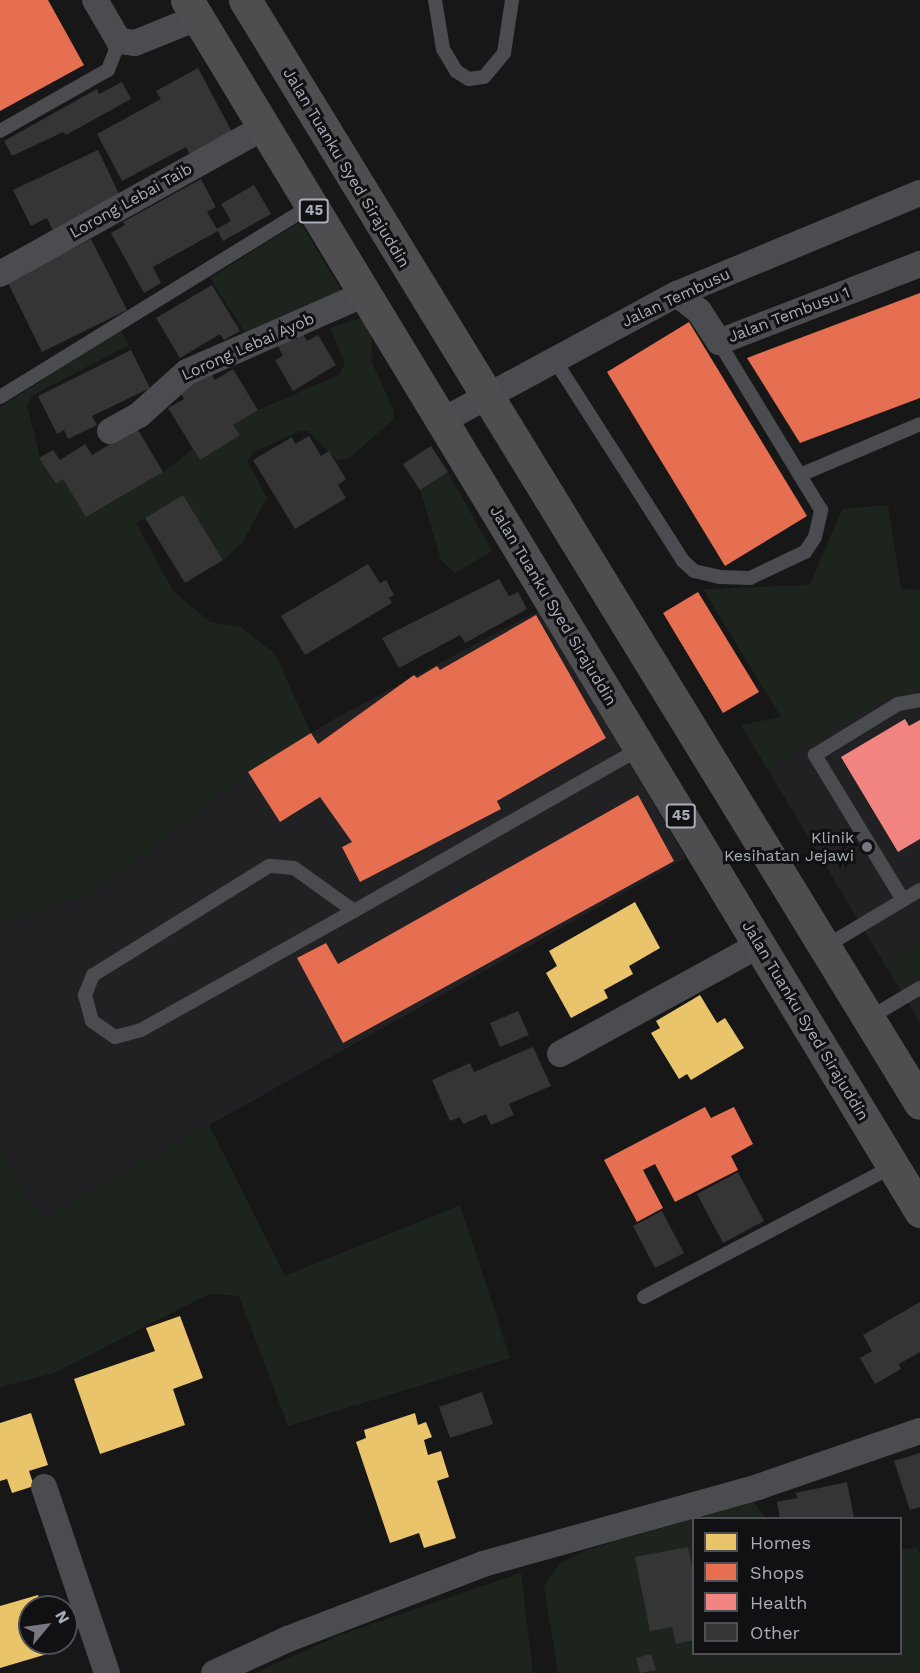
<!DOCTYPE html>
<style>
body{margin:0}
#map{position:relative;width:920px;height:1673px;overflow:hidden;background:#171717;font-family:"Work Sans",sans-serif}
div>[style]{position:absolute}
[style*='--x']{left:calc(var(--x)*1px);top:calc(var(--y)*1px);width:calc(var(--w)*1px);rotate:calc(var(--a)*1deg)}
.built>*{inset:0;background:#212123}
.green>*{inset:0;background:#1d241e}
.homes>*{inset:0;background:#e9c46a}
.shops>*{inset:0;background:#e76f51}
.health>*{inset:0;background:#f28482}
.building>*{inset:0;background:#353536}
.lane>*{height:14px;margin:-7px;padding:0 7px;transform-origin:7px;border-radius:7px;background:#4b4c50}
.street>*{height:26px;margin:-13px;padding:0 13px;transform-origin:13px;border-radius:13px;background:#4b4c50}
.highway>*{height:33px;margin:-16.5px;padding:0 16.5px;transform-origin:16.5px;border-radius:16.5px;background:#4e4e51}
.dots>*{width:16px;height:16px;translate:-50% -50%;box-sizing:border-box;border:3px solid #111113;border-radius:50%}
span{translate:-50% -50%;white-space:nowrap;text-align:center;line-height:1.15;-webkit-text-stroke:6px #111113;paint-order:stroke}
.shield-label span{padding:2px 4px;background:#111113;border:2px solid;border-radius:4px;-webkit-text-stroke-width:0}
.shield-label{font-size:15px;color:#a8adb8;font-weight:700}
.street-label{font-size:16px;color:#a8adb8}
.poi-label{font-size:16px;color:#a8adb8}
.right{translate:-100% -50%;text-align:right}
.legend{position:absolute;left:692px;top:1517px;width:210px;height:138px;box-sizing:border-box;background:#111113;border:2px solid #4d4f55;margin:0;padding:8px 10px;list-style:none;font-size:18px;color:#a8adb8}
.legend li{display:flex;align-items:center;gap:12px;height:30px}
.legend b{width:30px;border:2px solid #4d4f55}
.north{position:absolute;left:18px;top:1595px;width:60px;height:60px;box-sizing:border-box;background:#111113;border:2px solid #4d4f55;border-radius:50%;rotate:61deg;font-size:16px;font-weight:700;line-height:24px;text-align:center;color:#a8adb8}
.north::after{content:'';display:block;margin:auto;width:21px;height:27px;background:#757880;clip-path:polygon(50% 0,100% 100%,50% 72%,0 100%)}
</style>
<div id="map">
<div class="built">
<div style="clip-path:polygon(538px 611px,686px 858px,40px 1220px,0 1148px,0 922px,93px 894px,248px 772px,334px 719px)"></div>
<div style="clip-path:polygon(920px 690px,920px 1023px,741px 725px)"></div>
</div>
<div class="green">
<div style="clip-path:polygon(300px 222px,343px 293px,251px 342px,210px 278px)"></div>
<div style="clip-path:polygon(363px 317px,371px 335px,372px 363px,394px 411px,393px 420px,348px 459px,337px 460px,308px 431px,300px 431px,254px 452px,247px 461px,267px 498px,242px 543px,223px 560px,183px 495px,136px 523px,173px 591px,210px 622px,241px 627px,275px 654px,311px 733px,248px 772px,93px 894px,0 922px,0 407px,121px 330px,129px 345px,33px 395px,27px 405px,40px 458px,55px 484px,63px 479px,87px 517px,163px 472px,193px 449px,200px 460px,239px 435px,233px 425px,258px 410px,339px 375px,345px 363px,330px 328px)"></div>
<div style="clip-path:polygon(448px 472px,492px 551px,455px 573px,441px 560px,420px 490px)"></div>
<div style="clip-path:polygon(888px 505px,901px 589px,920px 590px,920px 690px,888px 697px,768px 769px,741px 725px,781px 717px,703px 589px,810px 585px,842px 509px)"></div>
<div style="clip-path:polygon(920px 943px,920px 975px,899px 987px,884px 963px)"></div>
<div style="clip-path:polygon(209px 1125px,285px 1276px,460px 1205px,510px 1358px,288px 1426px,239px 1296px,209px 1294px,54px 1373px,0 1387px,0 1148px,40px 1220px)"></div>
<div style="clip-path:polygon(753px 1501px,766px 1518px,694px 1518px)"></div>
<div style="clip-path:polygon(693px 1519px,694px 1654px,900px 1654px,901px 1550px,917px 1547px,920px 1554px,920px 1673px,558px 1673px,544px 1586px,559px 1564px,586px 1550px)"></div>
<div style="clip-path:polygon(521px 1573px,533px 1673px,255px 1673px,340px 1635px)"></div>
</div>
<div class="homes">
<div style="clip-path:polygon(635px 902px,660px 948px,629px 966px,633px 974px,604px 990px,608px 998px,571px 1018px,546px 973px,557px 966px,549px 951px)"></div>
<div style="clip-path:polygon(700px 995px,717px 1023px,725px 1018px,744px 1048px,691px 1080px,687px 1074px,679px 1079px,651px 1033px,660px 1028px,656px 1021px)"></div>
<div style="clip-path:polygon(180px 1316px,203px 1378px,173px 1389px,185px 1425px,100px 1454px,74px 1379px,155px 1351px,146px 1328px)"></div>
<div style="clip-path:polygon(31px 1413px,48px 1465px,29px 1471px,34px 1486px,12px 1493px,7px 1479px,0 1481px,0 1423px)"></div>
<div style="clip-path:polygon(415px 1413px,418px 1425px,426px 1422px,432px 1437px,424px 1440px,428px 1455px,441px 1451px,449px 1477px,437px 1481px,456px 1538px,424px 1548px,419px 1533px,390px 1543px,356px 1442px,366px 1438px,364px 1430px)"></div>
<div style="clip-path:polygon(38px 1595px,41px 1607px,30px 1607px,30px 1643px,52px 1643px,54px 1652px,0 1668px,0 1606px)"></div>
</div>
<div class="shops">
<div style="clip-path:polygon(0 0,48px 0,84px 65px,0 111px)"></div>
<div style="clip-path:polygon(920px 293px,920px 398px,800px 443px,747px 358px)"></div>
<div style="clip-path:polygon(689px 322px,807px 516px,725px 566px,607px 372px)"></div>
<div style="clip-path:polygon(698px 592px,759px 692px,723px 713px,663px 613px)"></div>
<div style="clip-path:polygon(536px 615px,606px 738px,497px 801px,501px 809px,360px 882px,342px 847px,352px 842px,320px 797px,280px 822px,248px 772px,311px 733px,318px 744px,414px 675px,417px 678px,437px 666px,440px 670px)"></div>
<div style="clip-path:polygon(638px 795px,674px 861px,343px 1043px,297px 958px,326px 943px,338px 964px)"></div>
<div style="clip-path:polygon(705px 1107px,711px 1118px,734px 1107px,753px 1144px,731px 1156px,738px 1170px,675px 1202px,655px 1164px,643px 1170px,663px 1208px,637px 1222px,604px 1160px)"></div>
</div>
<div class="health">
<div style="clip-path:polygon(905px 719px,909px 726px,920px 720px,920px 839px,898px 852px,841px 757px)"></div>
</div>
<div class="building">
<div style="clip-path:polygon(198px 68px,232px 132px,190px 155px,186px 147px,122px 181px,97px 134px,161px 99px,156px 91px)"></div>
<div style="clip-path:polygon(122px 82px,131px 99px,66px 135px,63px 132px,12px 156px,4px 141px,97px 89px,99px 94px)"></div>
<div style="clip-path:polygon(98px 150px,121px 198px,53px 231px,47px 218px,31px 226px,13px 190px)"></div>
<div style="clip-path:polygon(201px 179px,216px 207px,207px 212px,217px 229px,231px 221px,221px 204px,254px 185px,271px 214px,223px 241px,218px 231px,153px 267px,161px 283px,144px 293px,111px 233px,125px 225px,123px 222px)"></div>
<div style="clip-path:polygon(91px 239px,127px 310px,42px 352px,7px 281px)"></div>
<div style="clip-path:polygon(212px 285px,240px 331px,224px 340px,220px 334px,180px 358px,156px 318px)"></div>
<div style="clip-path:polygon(302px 332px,307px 341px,318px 335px,336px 365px,293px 391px,275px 360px,283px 356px,278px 346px)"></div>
<div style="clip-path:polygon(131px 350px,150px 388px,92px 416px,97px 425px,68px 439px,64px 430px,57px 434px,38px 396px)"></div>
<div style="clip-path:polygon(208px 369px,215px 380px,233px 369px,258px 410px,233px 425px,240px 435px,200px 460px,168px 408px,184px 399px,177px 387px)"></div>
<div style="clip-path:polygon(137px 428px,163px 472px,86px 517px,63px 479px,56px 484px,39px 458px,53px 450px,60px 460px,85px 444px,92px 455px)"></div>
<div style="clip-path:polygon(309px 436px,321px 456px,329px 451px,346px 479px,338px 485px,346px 498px,295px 529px,253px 460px,292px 437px,295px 444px)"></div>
<div style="clip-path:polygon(431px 446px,448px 472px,420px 490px,403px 464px)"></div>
<div style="clip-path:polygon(183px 495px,223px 560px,185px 583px,145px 518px)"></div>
<div style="clip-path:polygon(368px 564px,380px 583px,386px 580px,394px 595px,389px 598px,392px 603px,305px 655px,281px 616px)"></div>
<div style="clip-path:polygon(499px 579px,509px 596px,518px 592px,527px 609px,465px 643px,460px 635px,399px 668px,382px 638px)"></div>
<div style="clip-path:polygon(518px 1011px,529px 1035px,500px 1047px,490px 1023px)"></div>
<div style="clip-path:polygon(533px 1047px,551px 1086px,509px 1104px,514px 1115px,491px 1125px,486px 1114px,463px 1124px,460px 1117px,450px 1121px,432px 1080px,470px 1063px,474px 1072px)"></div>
<div style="clip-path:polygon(738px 1172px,764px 1221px,723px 1243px,697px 1194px)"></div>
<div style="clip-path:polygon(662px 1211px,684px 1253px,655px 1268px,633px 1226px)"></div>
<div style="clip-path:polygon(920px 1302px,920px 1352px,899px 1364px,901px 1369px,875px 1384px,860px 1358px,872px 1351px,863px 1335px)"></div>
<div style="clip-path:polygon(482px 1392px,493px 1424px,450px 1438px,439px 1407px)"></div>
<div style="clip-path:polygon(920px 1453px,920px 1507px,910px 1510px,894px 1461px)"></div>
<div style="clip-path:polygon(847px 1482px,854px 1518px,780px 1518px,777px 1502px,797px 1498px,796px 1493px)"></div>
<div style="clip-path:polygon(688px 1547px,694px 1576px,694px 1640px,676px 1644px,672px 1627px,650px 1631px,635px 1557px)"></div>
<div style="clip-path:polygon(651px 1654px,656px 1670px,640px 1673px,636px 1658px)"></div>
</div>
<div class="lane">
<div style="--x:435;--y:0;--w:50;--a:80.7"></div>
<div style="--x:443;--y:49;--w:26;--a:59"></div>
<div style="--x:456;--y:71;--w:15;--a:32"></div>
<div style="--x:469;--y:79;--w:15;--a:-8"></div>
<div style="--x:484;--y:77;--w:31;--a:-50"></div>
<div style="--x:504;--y:53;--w:54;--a:-81.4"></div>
<div style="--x:0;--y:131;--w:124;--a:-29.5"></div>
<div style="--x:108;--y:70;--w:31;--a:-69"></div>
<div style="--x:554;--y:359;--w:240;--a:57.4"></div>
<div style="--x:683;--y:561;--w:15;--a:42"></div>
<div style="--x:694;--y:571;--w:26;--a:13"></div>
<div style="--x:719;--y:577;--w:31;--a:2"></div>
<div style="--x:750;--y:578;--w:61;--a:-25.3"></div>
<div style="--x:805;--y:552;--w:18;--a:-56"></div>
<div style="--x:815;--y:537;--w:28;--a:-77"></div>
<div style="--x:821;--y:510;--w:197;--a:-121.3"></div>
<div style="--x:0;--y:397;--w:365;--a:-31.6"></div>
<div style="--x:800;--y:475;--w:130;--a:-23"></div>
<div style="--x:903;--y:900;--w:170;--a:-121.3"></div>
<div style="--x:815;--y:755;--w:97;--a:-31.6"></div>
<div style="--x:898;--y:704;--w:22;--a:-10"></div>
<div style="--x:354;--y:911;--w:74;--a:-144.4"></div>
<div style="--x:294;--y:868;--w:25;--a:-175"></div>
<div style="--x:269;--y:866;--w:207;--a:148.2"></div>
<div style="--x:93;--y:975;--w:22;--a:112"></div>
<div style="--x:85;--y:995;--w:27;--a:75"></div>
<div style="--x:92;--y:1021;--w:28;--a:35"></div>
<div style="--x:115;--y:1037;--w:27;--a:-15"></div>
<div style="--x:141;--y:1030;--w:244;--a:-29.2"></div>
<div style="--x:354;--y:911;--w:328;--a:-29.6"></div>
<div style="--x:826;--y:946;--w:109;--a:-30.8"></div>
<div style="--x:869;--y:1018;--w:59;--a:-30.5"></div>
<div style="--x:644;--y:1297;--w:281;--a:-27.7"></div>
</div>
<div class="street">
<div style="--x:95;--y:0;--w:48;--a:59.7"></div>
<div style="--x:119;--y:41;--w:16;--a:7"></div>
<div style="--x:135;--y:43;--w:67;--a:-22"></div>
<div style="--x:0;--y:274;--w:300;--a:-29.1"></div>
<div style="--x:677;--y:294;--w:28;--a:38"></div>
<div style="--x:699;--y:311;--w:37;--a:57"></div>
<div style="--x:719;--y:342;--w:216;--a:-21.2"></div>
<div style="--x:440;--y:422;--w:269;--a:-28.4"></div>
<div style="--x:677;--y:294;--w:263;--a:-22.6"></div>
<div style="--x:110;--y:431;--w:33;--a:-29"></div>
<div style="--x:139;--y:415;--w:64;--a:-41.9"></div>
<div style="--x:187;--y:372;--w:194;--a:-23.7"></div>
<div style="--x:560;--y:1054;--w:227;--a:-28.7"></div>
<div style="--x:44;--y:1487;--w:196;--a:71.3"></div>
<div style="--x:214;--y:1673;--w:81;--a:-24.7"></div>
<div style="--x:288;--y:1639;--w:209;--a:-21"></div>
<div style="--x:483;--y:1564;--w:286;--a:-15.6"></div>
<div style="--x:758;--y:1487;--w:171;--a:-19.1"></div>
</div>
<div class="highway">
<div style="--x:187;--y:0;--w:1416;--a:58.81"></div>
<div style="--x:245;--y:0;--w:1293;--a:58.53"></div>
</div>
<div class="dots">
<div style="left:867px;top:847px;background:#757880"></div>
</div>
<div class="shield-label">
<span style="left:314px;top:211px">45</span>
<span style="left:681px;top:816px">45</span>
</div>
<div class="street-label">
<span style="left:346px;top:168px;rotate:59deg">Jalan Tuanku Syed Sirajuddin</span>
<span style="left:131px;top:201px;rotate:-29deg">Lorong Lebai Taib</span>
<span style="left:676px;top:298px;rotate:-25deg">Jalan Tembusu</span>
<span style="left:789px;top:315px;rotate:-21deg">Jalan Tembusu 1</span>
<span style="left:248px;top:347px;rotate:-24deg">Lorong Lebai Ayob</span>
<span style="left:553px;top:606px;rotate:59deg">Jalan Tuanku Syed Sirajuddin</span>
<span style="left:805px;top:1021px;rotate:59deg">Jalan Tuanku Syed Sirajuddin</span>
</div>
<div class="poi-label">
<span class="right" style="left:854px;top:847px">Klinik<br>Kesihatan Jejawi</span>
</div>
<ul class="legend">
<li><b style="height:16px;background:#e9c46a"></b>Homes</li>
<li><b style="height:16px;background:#e76f51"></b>Shops</li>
<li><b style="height:16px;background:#f28482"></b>Health</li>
<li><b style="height:16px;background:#353536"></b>Other</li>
</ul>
<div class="north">N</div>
</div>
